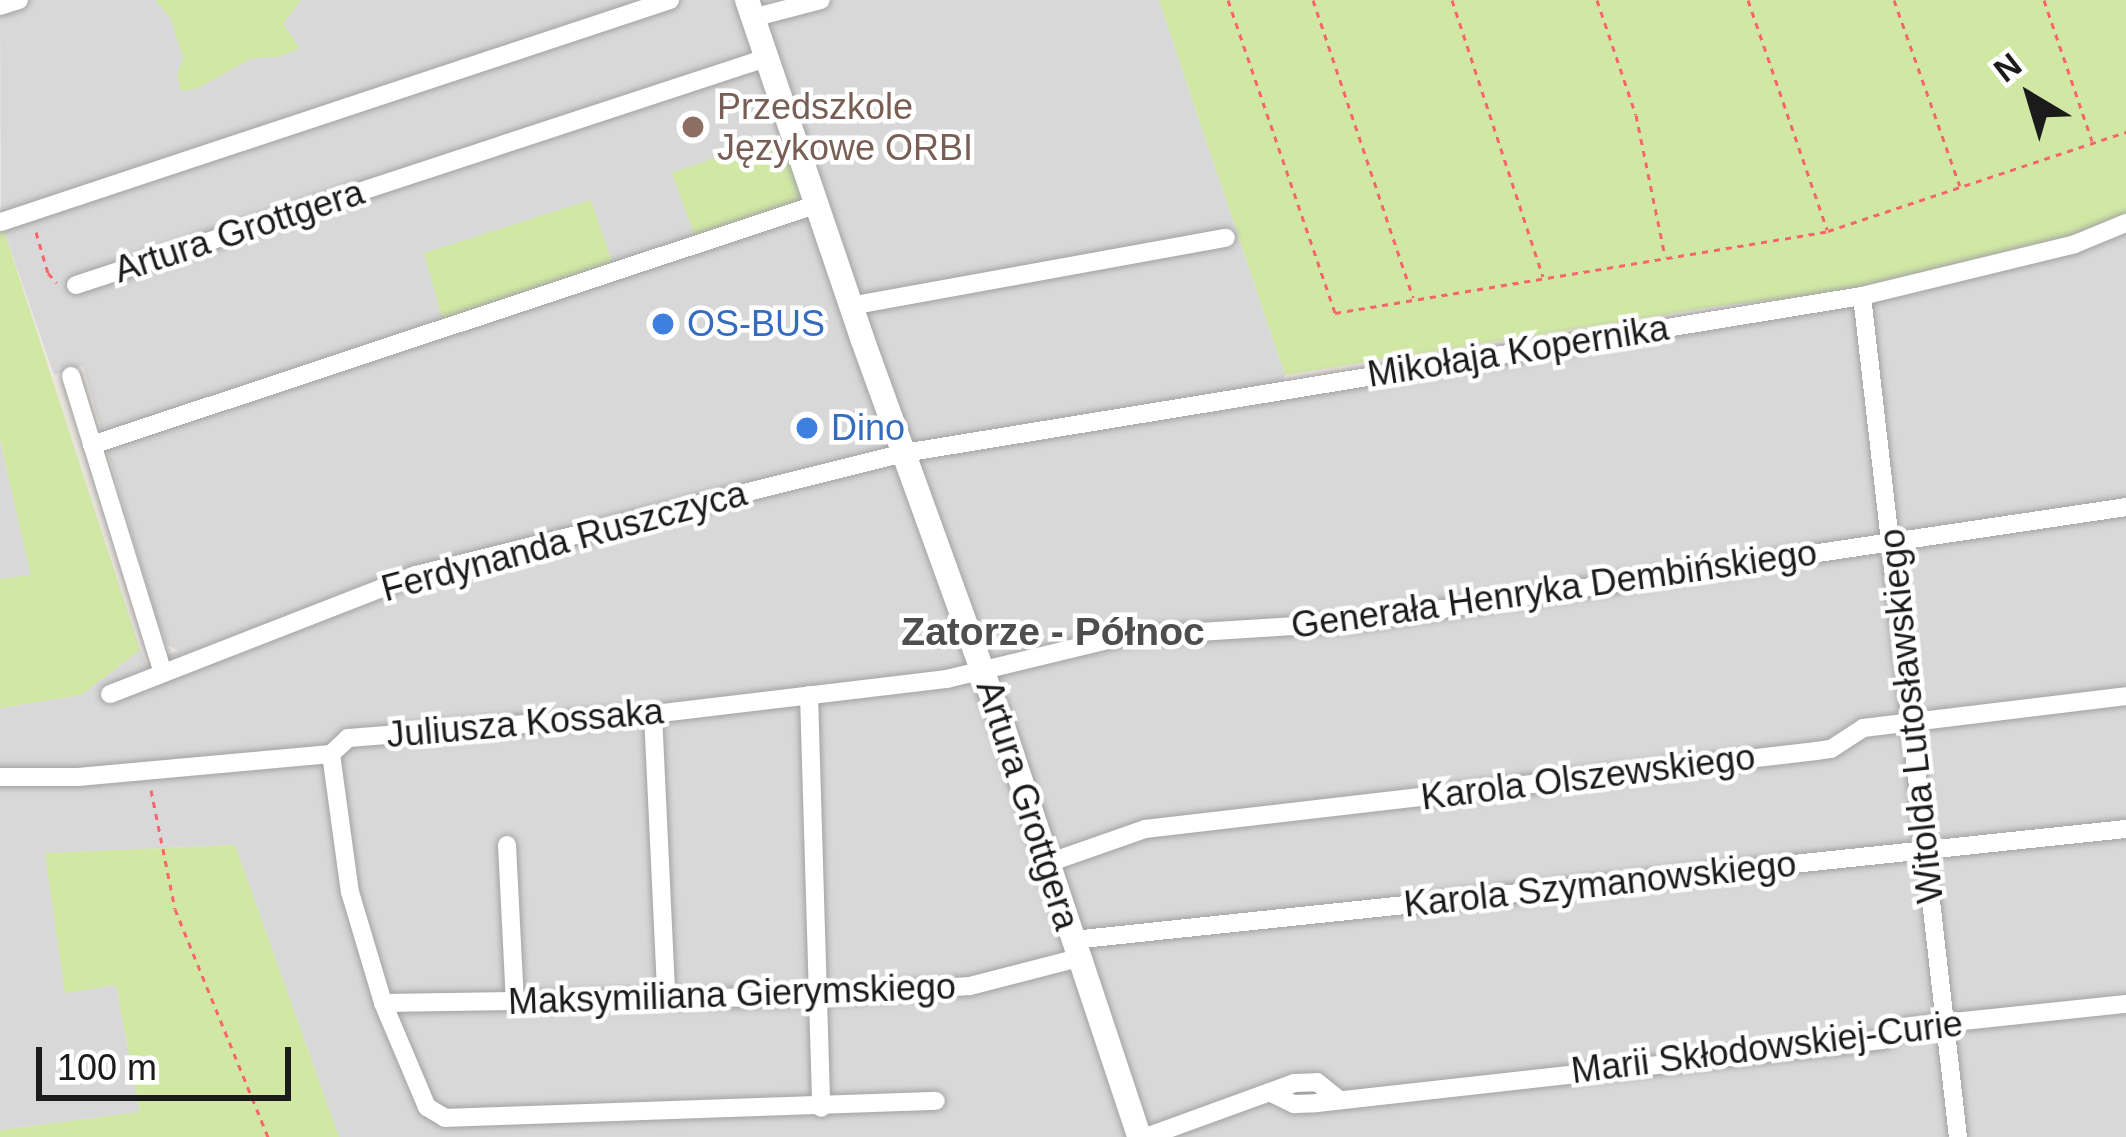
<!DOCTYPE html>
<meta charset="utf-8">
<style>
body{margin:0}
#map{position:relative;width:2126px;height:1137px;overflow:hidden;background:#ede7e1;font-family:Helvetica,sans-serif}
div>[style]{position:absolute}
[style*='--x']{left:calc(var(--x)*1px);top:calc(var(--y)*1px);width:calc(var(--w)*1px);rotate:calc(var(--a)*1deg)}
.residential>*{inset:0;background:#d9d8d8}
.grass>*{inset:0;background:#d1e8a5}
.path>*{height:3px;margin-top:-1.5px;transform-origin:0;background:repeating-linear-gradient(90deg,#f9656d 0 6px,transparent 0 12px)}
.roads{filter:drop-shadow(0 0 3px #a2a2a2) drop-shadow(0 0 3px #a2a2a2)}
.minor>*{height:18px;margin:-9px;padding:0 9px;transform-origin:9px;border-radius:9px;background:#fff}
.tertiary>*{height:24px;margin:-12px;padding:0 12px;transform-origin:12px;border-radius:12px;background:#fff}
.dots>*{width:33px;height:33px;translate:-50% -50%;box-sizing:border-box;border:6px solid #fff;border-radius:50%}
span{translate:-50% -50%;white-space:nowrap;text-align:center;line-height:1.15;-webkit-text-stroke:9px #fff;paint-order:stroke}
.education-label{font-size:36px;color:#785e54}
.left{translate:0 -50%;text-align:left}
.street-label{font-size:36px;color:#1b1b1b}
.shop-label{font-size:36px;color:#366cbe}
.neighbourhood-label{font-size:39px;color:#4e4e4e;font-weight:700}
.north{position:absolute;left:1970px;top:36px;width:120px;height:120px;-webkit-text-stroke:9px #fff;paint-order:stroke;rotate:322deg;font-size:33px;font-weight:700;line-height:48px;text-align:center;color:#1b1b1b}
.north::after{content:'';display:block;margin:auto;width:42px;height:54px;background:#1b1b1b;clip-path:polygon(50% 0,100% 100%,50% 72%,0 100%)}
.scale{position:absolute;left:36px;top:1047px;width:255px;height:54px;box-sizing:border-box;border:6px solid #1b1b1b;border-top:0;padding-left:15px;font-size:36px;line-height:42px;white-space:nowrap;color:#1b1b1b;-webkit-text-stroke:9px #fff;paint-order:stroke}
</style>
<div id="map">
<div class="residential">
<div style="clip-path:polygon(0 0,1159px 0,1285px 375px,1282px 387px,1862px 296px,2126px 223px,2126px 1137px,339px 1137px,235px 845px,46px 853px,65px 992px,116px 985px,140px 1112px,0 1130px,0 708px,81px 695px,140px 650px,146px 664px,178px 650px,167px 645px,156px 617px,83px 366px,54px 375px,1px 222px)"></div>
<div style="clip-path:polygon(0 441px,32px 576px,0 579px)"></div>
</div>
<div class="grass">
<div style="clip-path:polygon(155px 0,301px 0,283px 24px,300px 48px,278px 57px,252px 58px,196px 89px,181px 91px,177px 75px,183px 58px,171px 19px)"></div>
<div style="clip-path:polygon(1159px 0,2126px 0,2126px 218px,2083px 234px,1856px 290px,1712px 307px,1285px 375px)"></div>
<div style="clip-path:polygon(774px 137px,803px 168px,815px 205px,698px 244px,672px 173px)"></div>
<div style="clip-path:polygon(591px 200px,615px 271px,445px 328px,424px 253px)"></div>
<div style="clip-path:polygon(0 218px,140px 650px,81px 695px,0 708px,0 579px,31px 575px,0 440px)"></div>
<div style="clip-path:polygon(235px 845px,339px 1137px,0 1137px,0 1130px,140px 1112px,116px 985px,65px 993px,45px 853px)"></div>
</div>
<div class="path">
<div style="--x:1228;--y:0;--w:331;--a:71.1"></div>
<div style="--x:1335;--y:313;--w:500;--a:-9.4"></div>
<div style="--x:1828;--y:231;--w:314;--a:-18.4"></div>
<div style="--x:1313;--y:0;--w:314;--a:71.4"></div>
<div style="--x:1452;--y:0;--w:291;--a:71.8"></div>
<div style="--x:1597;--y:0;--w:121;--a:71.3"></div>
<div style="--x:1636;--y:115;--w:144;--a:78.4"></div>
<div style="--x:1748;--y:0;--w:243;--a:71"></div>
<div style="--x:1894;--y:0;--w:197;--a:70.5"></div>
<div style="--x:2044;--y:0;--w:149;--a:71.2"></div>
<div style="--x:36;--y:232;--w:43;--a:73.7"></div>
<div style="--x:48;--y:273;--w:13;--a:48"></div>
<div style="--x:151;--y:790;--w:121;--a:78.6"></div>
<div style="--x:175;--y:909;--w:246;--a:67.8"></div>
</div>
<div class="roads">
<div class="minor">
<div style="--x:0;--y:6;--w:20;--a:-18"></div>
<div style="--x:752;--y:18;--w:71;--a:-14.6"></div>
<div style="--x:1;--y:222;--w:705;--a:-18.36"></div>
<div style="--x:76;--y:285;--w:726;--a:-18.21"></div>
<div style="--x:1862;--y:296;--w:846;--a:83.49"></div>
<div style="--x:850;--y:306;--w:382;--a:-10.3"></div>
<div style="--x:71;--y:376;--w:311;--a:72.8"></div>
<div style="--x:92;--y:445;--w:762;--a:-18.36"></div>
<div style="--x:110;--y:694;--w:328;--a:-21.3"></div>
<div style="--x:416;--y:575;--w:503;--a:-14.04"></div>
<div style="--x:904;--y:453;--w:971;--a:-9.31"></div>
<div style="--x:1862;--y:296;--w:219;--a:-13.7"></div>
<div style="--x:2075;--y:244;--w:55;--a:-22.4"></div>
<div style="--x:809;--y:695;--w:413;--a:88.3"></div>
<div style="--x:653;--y:714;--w:280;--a:87.3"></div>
<div style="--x:331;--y:754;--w:139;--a:82.2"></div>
<div style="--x:350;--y:892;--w:116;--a:73.4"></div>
<div style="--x:383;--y:1003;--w:113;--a:67.1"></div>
<div style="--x:427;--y:1107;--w:21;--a:31"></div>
<div style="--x:445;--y:1118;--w:491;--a:-2"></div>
<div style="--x:0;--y:777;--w:78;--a:0"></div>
<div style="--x:78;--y:777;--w:254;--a:-5.2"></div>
<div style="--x:331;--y:754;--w:23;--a:-43"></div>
<div style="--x:348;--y:738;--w:306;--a:-4.5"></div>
<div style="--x:653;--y:714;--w:296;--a:-6.8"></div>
<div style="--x:947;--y:679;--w:178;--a:-13.6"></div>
<div style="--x:1120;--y:637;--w:236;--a:-3.6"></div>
<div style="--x:1356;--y:622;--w:779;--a:-8.49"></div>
<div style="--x:507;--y:845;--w:158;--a:87.1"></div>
<div style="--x:1048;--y:863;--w:103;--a:-19.3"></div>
<div style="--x:1145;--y:829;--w:676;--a:-6.63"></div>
<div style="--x:1816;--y:751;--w:15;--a:-8"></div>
<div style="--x:1831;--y:749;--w:38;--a:-33"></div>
<div style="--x:1863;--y:728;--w:265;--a:-6.9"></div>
<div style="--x:1073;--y:940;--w:1059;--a:-6.02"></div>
<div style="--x:383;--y:1003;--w:436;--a:-0.9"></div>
<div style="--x:819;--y:996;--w:151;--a:-3.8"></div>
<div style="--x:970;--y:986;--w:112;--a:-14.5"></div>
<div style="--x:1269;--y:1092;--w:28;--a:26"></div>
<div style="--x:1294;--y:1104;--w:23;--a:-2"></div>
<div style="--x:1317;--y:1103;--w:569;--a:-6.35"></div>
<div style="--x:1883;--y:1040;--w:26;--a:-29"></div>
<div style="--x:1906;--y:1027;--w:221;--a:-6"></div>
<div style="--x:1146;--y:1137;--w:158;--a:-20"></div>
<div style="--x:1294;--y:1083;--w:23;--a:-2"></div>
<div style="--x:1317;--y:1082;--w:26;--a:39"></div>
</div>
<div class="tertiary">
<div style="--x:747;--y:0;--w:357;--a:71.2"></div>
<div style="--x:862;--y:338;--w:414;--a:70.1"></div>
<div style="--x:1003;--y:727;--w:432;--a:71.6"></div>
</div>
</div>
<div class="dots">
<div style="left:693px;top:127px;background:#8d6e63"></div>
<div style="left:663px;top:324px;background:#3f7fe0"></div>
<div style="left:807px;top:428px;background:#3f7fe0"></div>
</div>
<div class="education-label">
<span class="left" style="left:717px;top:127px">Przedszkole<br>Językowe ORBI</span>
</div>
<div class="street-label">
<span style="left:239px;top:231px;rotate:-18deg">Artura Grottgera</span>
<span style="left:1518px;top:351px;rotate:-9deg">Mikołaja Kopernika</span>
<span style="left:564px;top:541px;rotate:-15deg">Ferdynanda Ruszczyca</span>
<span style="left:1554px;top:589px;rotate:-8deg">Generała Henryka Dembińskiego</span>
<span style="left:1911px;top:716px;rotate:-96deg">Witolda Lutosławskiego</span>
<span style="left:525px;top:723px;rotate:-5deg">Juliusza Kossaka</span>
<span style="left:1588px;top:777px;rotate:-7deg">Karola Olszewskiego</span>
<span style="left:1028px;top:805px;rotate:72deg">Artura Grottgera</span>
<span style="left:1600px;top:884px;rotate:-6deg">Karola Szymanowskiego</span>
<span style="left:732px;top:994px;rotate:-2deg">Maksymiliana Gierymskiego</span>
<span style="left:1767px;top:1047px;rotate:-7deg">Marii Skłodowskiej-Curie</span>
</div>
<div class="shop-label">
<span class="left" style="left:687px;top:324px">OS-BUS</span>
<span class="left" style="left:831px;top:428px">Dino</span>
</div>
<div class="neighbourhood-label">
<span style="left:1053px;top:632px">Zatorze - Północ</span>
</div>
<div class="north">N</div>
<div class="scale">100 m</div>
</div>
